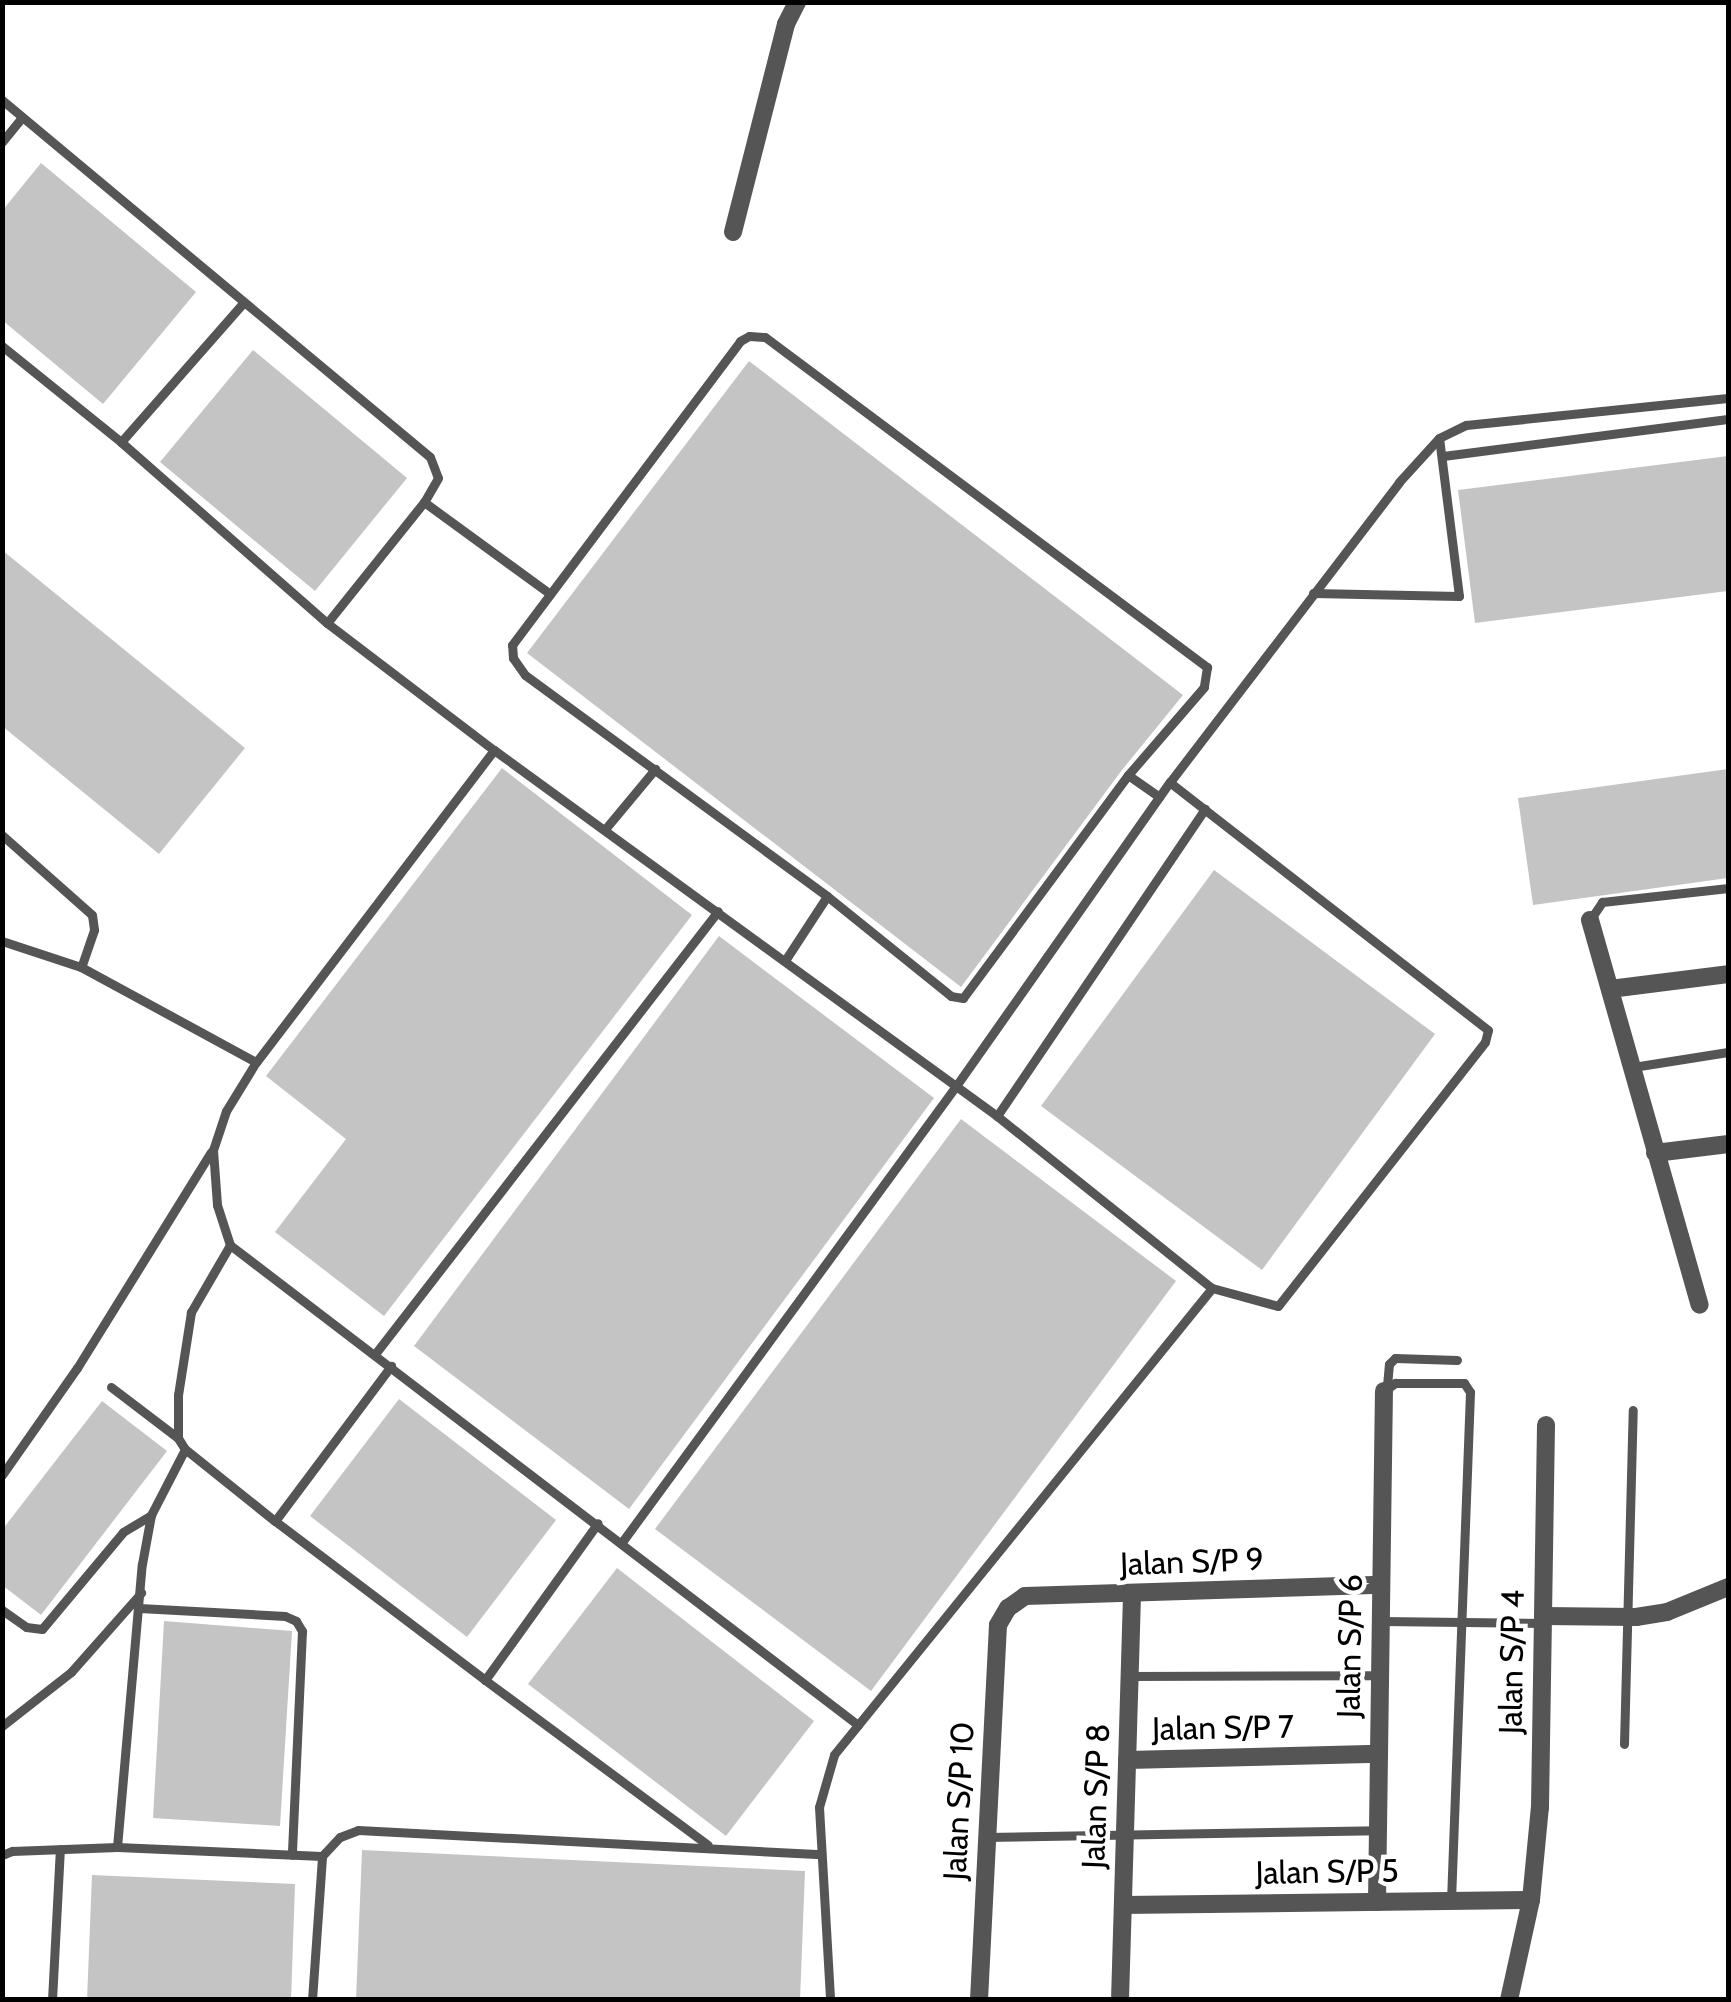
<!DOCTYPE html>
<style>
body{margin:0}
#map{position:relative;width:1731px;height:2002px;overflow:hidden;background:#fff;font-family:Cabin,sans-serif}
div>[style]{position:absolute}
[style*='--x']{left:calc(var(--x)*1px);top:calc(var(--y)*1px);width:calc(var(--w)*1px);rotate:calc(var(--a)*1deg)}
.building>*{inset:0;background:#c4c4c4}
.service>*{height:9px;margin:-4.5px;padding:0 4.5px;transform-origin:4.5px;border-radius:4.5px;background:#555}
.minor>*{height:18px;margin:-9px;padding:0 9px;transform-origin:9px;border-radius:9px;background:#555}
span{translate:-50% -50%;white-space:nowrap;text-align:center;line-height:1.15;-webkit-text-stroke:9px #fff;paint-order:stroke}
.street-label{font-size:32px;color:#000}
.frame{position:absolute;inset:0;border:5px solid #000;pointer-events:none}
</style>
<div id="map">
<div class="building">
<div style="clip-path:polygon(41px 163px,196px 292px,103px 404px,2px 320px,2px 211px)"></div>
<div style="clip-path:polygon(253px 350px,407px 478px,315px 591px,160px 462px)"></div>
<div style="clip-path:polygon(749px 361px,1183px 695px,1122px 770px,961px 987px,527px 653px)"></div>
<div style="clip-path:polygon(1728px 456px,1728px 591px,1475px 623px,1458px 490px)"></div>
<div style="clip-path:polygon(2px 550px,245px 748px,159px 854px,2px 726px)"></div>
<div style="clip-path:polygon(502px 768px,692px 915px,384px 1316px,275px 1232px,346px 1139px,266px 1076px)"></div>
<div style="clip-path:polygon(1728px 769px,1728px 878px,1533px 905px,1518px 798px)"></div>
<div style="clip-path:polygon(1214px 870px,1435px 1034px,1262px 1270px,1041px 1106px)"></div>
<div style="clip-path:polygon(719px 936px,934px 1098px,629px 1509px,414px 1346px)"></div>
<div style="clip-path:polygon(961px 1119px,1176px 1281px,871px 1691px,655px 1529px)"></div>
<div style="clip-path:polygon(399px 1399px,556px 1520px,467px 1637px,310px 1516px)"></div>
<div style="clip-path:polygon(102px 1401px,167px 1451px,41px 1615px,2px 1585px,2px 1530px)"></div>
<div style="clip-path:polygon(617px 1568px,814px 1721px,726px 1836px,528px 1684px)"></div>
<div style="clip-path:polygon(164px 1621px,292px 1631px,280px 1826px,153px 1818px)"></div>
<div style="clip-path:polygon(362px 1850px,805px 1871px,800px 2000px,356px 2000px)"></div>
<div style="clip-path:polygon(92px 1875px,295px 1884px,291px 2000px,87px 2000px)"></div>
</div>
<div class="service">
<div style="--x:2;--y:100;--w:557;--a:39.83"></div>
<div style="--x:430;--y:457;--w:22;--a:69"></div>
<div style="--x:438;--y:478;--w:28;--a:120"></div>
<div style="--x:424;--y:502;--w:155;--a:128.7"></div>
<div style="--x:2;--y:142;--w:32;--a:-51"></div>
<div style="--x:749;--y:336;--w:16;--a:4"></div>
<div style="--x:765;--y:337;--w:552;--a:36.75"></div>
<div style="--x:1207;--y:667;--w:20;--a:99"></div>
<div style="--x:1204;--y:687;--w:116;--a:130.8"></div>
<div style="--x:1128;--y:775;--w:277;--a:126.5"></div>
<div style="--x:963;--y:998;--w:12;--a:-171"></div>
<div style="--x:951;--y:996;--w:159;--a:-141.1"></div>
<div style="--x:827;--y:896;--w:374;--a:-143.8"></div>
<div style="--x:525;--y:675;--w:21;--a:-125"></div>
<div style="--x:513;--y:658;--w:13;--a:-94"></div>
<div style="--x:512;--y:645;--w:380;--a:-53.1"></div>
<div style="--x:740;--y:341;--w:10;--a:-29"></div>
<div style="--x:2;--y:346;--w:153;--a:38.9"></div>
<div style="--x:121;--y:442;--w:274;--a:41.3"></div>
<div style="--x:327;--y:623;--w:210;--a:37.3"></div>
<div style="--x:494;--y:750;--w:622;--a:36.04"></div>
<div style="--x:997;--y:1116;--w:275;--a:38.7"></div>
<div style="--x:1212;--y:1288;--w:68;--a:15.3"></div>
<div style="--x:1278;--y:1306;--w:335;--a:-51.9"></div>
<div style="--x:1485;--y:1042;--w:12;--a:-76"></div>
<div style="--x:1488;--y:1030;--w:403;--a:-142.1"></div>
<div style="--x:121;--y:442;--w:185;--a:-48.7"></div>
<div style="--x:1443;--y:456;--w:287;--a:-7.4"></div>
<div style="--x:424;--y:502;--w:156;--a:36.1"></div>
<div style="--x:1313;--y:593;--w:146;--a:1.2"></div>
<div style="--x:1459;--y:596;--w:159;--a:-97.2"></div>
<div style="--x:494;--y:750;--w:392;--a:127.3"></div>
<div style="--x:256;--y:1062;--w:57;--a:121.5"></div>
<div style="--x:226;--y:1111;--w:41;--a:108.4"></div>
<div style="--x:213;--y:1150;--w:55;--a:85.8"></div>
<div style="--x:217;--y:1205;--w:42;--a:72"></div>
<div style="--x:230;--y:1245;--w:790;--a:37.39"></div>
<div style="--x:858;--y:1725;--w:38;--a:129"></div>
<div style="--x:834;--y:1755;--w:54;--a:106.1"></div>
<div style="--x:819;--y:1807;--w:193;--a:86.7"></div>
<div style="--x:1128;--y:775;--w:38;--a:35"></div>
<div style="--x:606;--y:828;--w:77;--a:-50.3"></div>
<div style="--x:2;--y:835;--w:120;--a:41.6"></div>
<div style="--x:92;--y:915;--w:15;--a:82"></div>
<div style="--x:94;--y:930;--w:39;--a:109"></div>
<div style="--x:1590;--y:920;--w:22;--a:-56"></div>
<div style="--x:1602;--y:902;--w:127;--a:-6.3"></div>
<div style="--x:2;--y:941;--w:83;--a:18.2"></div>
<div style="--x:81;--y:967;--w:199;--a:28.5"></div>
<div style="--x:786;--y:959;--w:75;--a:-56.9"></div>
<div style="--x:1633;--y:1067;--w:96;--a:-9"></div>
<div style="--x:997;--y:1116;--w:371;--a:-55.9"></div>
<div style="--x:230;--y:1245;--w:78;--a:120.2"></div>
<div style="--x:191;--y:1312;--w:84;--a:98.9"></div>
<div style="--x:178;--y:1395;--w:43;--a:90"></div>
<div style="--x:178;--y:1438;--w:13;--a:58"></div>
<div style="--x:185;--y:1449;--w:115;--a:38.7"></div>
<div style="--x:275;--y:1521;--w:263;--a:37.1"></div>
<div style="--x:485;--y:1680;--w:193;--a:-54.3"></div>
<div style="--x:375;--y:1354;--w:560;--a:-52.25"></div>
<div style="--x:1387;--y:1386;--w:22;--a:-85"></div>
<div style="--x:1389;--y:1364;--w:8;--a:-45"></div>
<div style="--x:1395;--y:1358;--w:62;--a:1.8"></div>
<div style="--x:111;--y:1387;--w:84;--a:37.3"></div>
<div style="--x:1384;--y:1391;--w:14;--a:-36"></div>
<div style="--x:1395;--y:1383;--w:69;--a:0"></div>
<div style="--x:1464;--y:1383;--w:11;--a:56"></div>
<div style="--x:1470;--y:1392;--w:509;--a:92.14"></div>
<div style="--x:2;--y:1475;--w:131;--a:-55"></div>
<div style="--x:77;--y:1368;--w:254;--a:-58.2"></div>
<div style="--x:275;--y:1521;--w:194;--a:-53.2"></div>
<div style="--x:622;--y:1542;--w:565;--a:-53.78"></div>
<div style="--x:956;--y:1086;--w:372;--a:-54.9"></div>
<div style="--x:1170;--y:782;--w:377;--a:-52.6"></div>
<div style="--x:1399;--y:482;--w:59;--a:-47.7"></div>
<div style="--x:1439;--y:438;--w:30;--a:-26"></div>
<div style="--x:1466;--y:425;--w:263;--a:-5.9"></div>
<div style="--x:139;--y:1608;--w:146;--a:3.1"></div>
<div style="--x:285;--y:1616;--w:12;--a:24"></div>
<div style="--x:296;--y:1621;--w:12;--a:59"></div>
<div style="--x:302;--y:1631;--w:224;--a:92.6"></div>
<div style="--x:2;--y:1610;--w:29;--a:35"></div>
<div style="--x:26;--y:1627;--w:16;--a:7"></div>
<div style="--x:42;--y:1629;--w:126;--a:-50.1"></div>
<div style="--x:123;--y:1532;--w:33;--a:-31"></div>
<div style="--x:1381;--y:1621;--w:163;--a:0.7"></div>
<div style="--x:1130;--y:1676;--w:250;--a:-0.2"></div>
<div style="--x:485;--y:1680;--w:277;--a:36.5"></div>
<div style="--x:858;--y:1725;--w:562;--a:-50.99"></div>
<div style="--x:2;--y:1726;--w:88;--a:-38"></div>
<div style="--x:71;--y:1672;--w:106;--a:-48.5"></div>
<div style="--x:1624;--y:1744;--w:334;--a:-88.5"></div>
<div style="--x:986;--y:1837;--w:392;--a:-1"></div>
<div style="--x:117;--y:1847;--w:284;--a:-85"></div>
<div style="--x:142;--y:1564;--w:50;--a:-79.6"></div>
<div style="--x:151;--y:1515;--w:74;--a:-62.7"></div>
<div style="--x:2;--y:1855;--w:11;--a:-22"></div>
<div style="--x:12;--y:1851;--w:105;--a:-2.2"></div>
<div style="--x:117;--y:1847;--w:205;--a:2.5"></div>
<div style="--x:322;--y:1856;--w:26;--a:-47"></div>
<div style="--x:340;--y:1837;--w:19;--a:-21"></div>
<div style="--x:358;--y:1830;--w:464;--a:3"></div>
<div style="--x:52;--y:2000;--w:151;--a:-87"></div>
<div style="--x:312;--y:2000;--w:144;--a:-86"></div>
</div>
<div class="minor">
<div style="--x:733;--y:232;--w:215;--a:-75.7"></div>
<div style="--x:786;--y:24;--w:25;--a:-63"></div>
<div style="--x:1590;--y:920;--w:400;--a:74.1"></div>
<div style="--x:1610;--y:989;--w:119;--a:-7.2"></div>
<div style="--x:1655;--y:1153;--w:74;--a:-7"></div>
<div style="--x:1543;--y:1616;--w:93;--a:0.6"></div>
<div style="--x:1636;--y:1617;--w:31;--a:-9"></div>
<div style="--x:1667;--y:1612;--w:66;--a:-22.3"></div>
<div style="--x:1127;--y:1760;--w:252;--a:-1.4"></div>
<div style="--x:1377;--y:1902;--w:511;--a:-89.22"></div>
<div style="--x:1123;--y:1905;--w:408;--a:-0.7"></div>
<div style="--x:979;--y:2000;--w:375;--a:-87.1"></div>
<div style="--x:998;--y:1625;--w:20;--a:-60"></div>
<div style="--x:1008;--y:1608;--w:21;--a:-35"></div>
<div style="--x:1025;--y:1596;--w:356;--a:-1.8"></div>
<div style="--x:1120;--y:2000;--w:406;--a:-88.3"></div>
<div style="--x:1509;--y:2000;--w:102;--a:-77.6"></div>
<div style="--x:1531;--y:1900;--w:93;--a:-84.5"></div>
<div style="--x:1540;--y:1807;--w:382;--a:-89.1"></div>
</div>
<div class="street-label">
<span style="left:1192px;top:1562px;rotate:-2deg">Jalan S/P 9</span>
<span style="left:1350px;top:1646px;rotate:-89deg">Jalan S/P 6</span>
<span style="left:1512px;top:1662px;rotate:-89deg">Jalan S/P 4</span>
<span style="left:1223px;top:1728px;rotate:-1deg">Jalan S/P 7</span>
<span style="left:1096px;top:1796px;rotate:-88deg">Jalan S/P 8</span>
<span style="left:959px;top:1801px;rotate:-87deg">Jalan S/P 10</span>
<span style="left:1327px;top:1872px;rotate:-1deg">Jalan S/P 5</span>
</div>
<div class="frame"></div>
</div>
